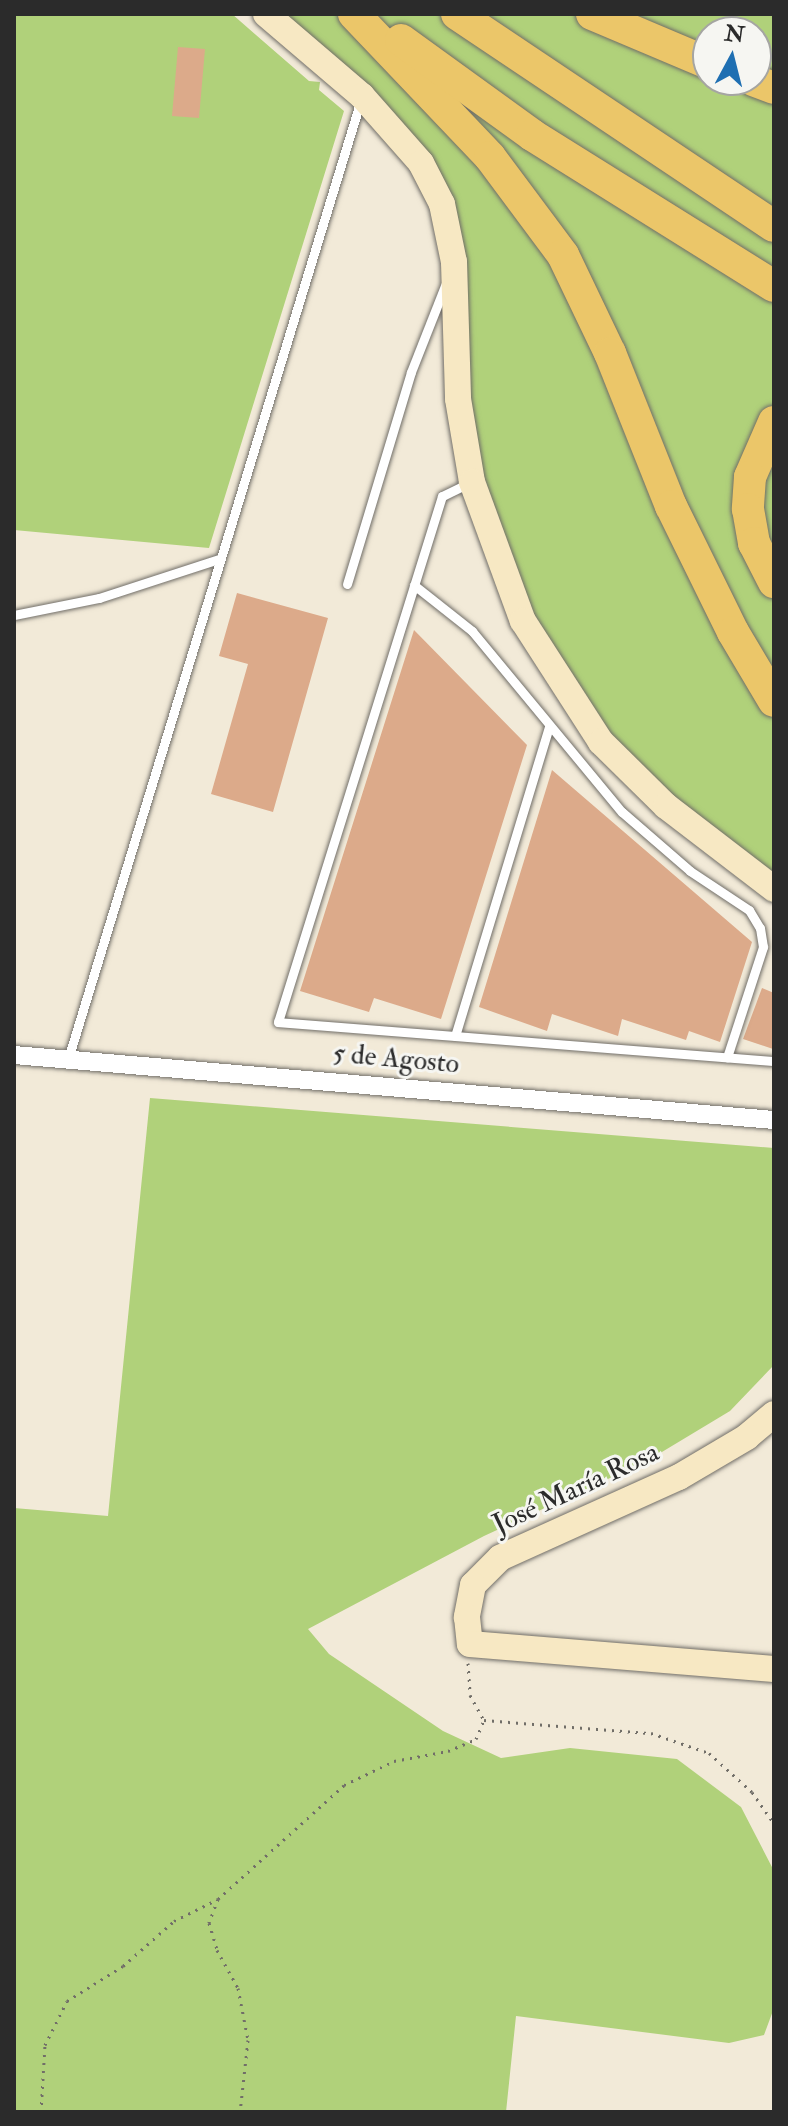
<!DOCTYPE html>
<meta charset="utf-8">
<style>
body{margin:0}
#map{position:relative;width:788px;height:2126px;overflow:hidden;background:#f2ead8;font-family:"IM FELL Double Pica",serif}
div>[style]{position:absolute}
[style*='--x']{left:calc(var(--x)*1px);top:calc(var(--y)*1px);width:calc(var(--w)*1px);rotate:calc(var(--a)*1deg)}
.green>*{inset:0;background:#b0d17a}
.building>*{inset:0;background:#dcaa8a}
.path>*{height:3px;margin-top:-1.5px;transform-origin:0;background:repeating-linear-gradient(90deg,#716e68 0 2px,transparent 0 8px)}
.roads{filter:drop-shadow(0 0 2px #716e68) drop-shadow(0 0 2px #716e68)}
.service>*{height:9px;margin:-4.5px;padding:0 4.5px;transform-origin:4.5px;border-radius:4.5px;background:#fff}
.minor>*{height:18px;margin:-9px;padding:0 9px;transform-origin:9px;border-radius:9px;background:#fff}
.secondary>*{height:26px;margin:-13px;padding:0 13px;transform-origin:13px;border-radius:13px;background:#f7e8c3}
.motorway>*{height:32px;margin:-16px;padding:0 16px;transform-origin:16px;border-radius:16px;background:#ebc669}
span{translate:-50% -50%;white-space:nowrap;text-align:center;line-height:1.15;-webkit-text-stroke:6px #f6f6f2;paint-order:stroke}
.street-label{font-size:28px;color:#2b2b2b}
.frame{position:absolute;inset:0;border:16px solid #2b2b2b;pointer-events:none}
.north{position:absolute;left:692px;top:16px;width:80px;height:80px;box-sizing:border-box;background:#f6f6f2;border:2px solid #a5a5a2;border-radius:50%;rotate:7deg;font-size:22px;font-weight:700;line-height:32px;text-align:center;color:#2b2b2b}
.north::after{content:'';display:block;margin:auto;width:28px;height:36px;background:#1f6fb2;clip-path:polygon(50% 0,100% 100%,50% 72%,0 100%)}
</style>
<div id="map">
<div class="green">
<div style="clip-path:polygon(14px 14px,232px 14px,309px 81px,320px 82px,319px 90px,344px 111px,209px 548px,14px 530px)"></div>
<div style="clip-path:polygon(evenodd,266px 14px,774px 14px,774px 889px,601px 742px,495px 555px,455px 314px,421px 163px,266px 14px,708px 32px,756px 32px,756px 80px,708px 80px,708px 32px)"></div>
<div style="clip-path:polygon(150px 1098px,774px 1148px,774px 1365px,730px 1411px,647px 1461px,484px 1536px,308px 1629px,329px 1654px,443px 1731px,501px 1758px,570px 1748px,677px 1759px,741px 1807px,774px 1871px,774px 2008px,764px 2035px,729px 2043px,516px 2016px,506px 2112px,14px 2112px,14px 1508px,108px 1516px)"></div>
</div>
<div class="building">
<div style="clip-path:polygon(178px 47px,205px 49px,199px 118px,172px 116px)"></div>
<div style="clip-path:polygon(237px 593px,328px 618px,273px 812px,211px 794px,248px 664px,219px 656px)"></div>
<div style="clip-path:polygon(414px 630px,527px 745px,441px 1019px,374px 998px,369px 1012px,300px 991px)"></div>
<div style="clip-path:polygon(552px 770px,752px 942px,720px 1042px,689px 1031px,686px 1040px,622px 1019px,618px 1036px,552px 1014px,547px 1031px,479px 1007px)"></div>
<div style="clip-path:polygon(762px 988px,774px 993px,773px 1049px,743px 1039px)"></div>
</div>
<div class="path">
<div style="--x:468;--y:1663;--w:32;--a:86"></div>
<div style="--x:470;--y:1695;--w:29;--a:61"></div>
<div style="--x:484;--y:1720;--w:168;--a:4.5"></div>
<div style="--x:651;--y:1733;--w:61;--a:19"></div>
<div style="--x:709;--y:1753;--w:58;--a:42.2"></div>
<div style="--x:752;--y:1792;--w:38;--a:55"></div>
<div style="--x:218;--y:1899;--w:26;--a:111"></div>
<div style="--x:209;--y:1923;--w:28;--a:73"></div>
<div style="--x:217;--y:1950;--w:43;--a:61.1"></div>
<div style="--x:238;--y:1988;--w:53;--a:79.1"></div>
<div style="--x:248;--y:2040;--w:72;--a:96.3"></div>
<div style="--x:774;--y:2072;--w:16;--a:90"></div>
<div style="--x:41;--y:2112;--w:67;--a:-86.6"></div>
<div style="--x:45;--y:2045;--w:49;--a:-63.4"></div>
<div style="--x:67;--y:2001;--w:66;--a:-32"></div>
<div style="--x:123;--y:1966;--w:68;--a:-41.4"></div>
<div style="--x:174;--y:1921;--w:49;--a:-26.6"></div>
<div style="--x:218;--y:1899;--w:170;--a:-42.1"></div>
<div style="--x:344;--y:1785;--w:55;--a:-25.6"></div>
<div style="--x:394;--y:1761;--w:55;--a:-10.5"></div>
<div style="--x:448;--y:1751;--w:30;--a:-23"></div>
<div style="--x:476;--y:1739;--w:21;--a:-67"></div>
</div>
<div class="roads">
<div class="service">
<div style="--x:469;--y:483;--w:30;--a:154"></div>
<div style="--x:442;--y:496;--w:551;--a:107.32"></div>
<div style="--x:278;--y:1022;--w:498;--a:4.5"></div>
<div style="--x:347;--y:584;--w:221;--a:-73.2"></div>
<div style="--x:411;--y:372;--w:96;--a:-68.5"></div>
<div style="--x:414;--y:585;--w:74;--a:38.4"></div>
<div style="--x:472;--y:631;--w:235;--a:50.4"></div>
<div style="--x:622;--y:812;--w:90;--a:40.9"></div>
<div style="--x:690;--y:871;--w:71;--a:33.5"></div>
<div style="--x:749;--y:910;--w:21;--a:59"></div>
<div style="--x:760;--y:928;--w:19;--a:81"></div>
<div style="--x:763;--y:947;--w:116;--a:108.1"></div>
<div style="--x:14;--y:615;--w:87;--a:-11.3"></div>
<div style="--x:99;--y:598;--w:126;--a:-18"></div>
<div style="--x:455;--y:1036;--w:324;--a:-73.1"></div>
<div style="--x:68;--y:1059;--w:1000;--a:-73.02"></div>
</div>
<div class="minor">
<div style="--x:14;--y:1055;--w:763;--a:4.89"></div>
</div>
<div class="secondary">
<div style="--x:266;--y:14;--w:126;--a:40.5"></div>
<div style="--x:362;--y:96;--w:89;--a:48.6"></div>
<div style="--x:421;--y:163;--w:46;--a:62.9"></div>
<div style="--x:442;--y:204;--w:59;--a:78.3"></div>
<div style="--x:454;--y:262;--w:137;--a:88.3"></div>
<div style="--x:458;--y:399;--w:84;--a:80.4"></div>
<div style="--x:472;--y:482;--w:148;--a:69.9"></div>
<div style="--x:523;--y:621;--w:144;--a:57.2"></div>
<div style="--x:601;--y:742;--w:91;--a:44.6"></div>
<div style="--x:666;--y:806;--w:136;--a:37.5"></div>
<div style="--x:774;--y:1414;--w:35;--a:140"></div>
<div style="--x:747;--y:1437;--w:79;--a:149.5"></div>
<div style="--x:679;--y:1477;--w:196;--a:155.7"></div>
<div style="--x:500;--y:1558;--w:38;--a:135"></div>
<div style="--x:473;--y:1585;--w:33;--a:101"></div>
<div style="--x:467;--y:1617;--w:27;--a:84"></div>
<div style="--x:470;--y:1644;--w:305;--a:4.7"></div>
</div>
<div class="motorway">
<div style="--x:354;--y:14;--w:197;--a:46.4"></div>
<div style="--x:490;--y:157;--w:122;--a:53.3"></div>
<div style="--x:563;--y:255;--w:109;--a:64.4"></div>
<div style="--x:610;--y:353;--w:165;--a:68.3"></div>
<div style="--x:671;--y:506;--w:140;--a:63.8"></div>
<div style="--x:733;--y:632;--w:80;--a:59.3"></div>
<div style="--x:457;--y:14;--w:381;--a:33.8"></div>
<div style="--x:592;--y:14;--w:126;--a:22.9"></div>
<div style="--x:401;--y:40;--w:162;--a:35.9"></div>
<div style="--x:532;--y:135;--w:285;--a:32"></div>
<div style="--x:753;--y:80;--w:22;--a:21"></div>
<div style="--x:774;--y:422;--w:60;--a:113.6"></div>
<div style="--x:750;--y:477;--w:32;--a:94"></div>
<div style="--x:748;--y:509;--w:35;--a:80"></div>
<div style="--x:754;--y:543;--w:44;--a:62.9"></div>
</div>
</div>
<div class="street-label">
<span style="left:396px;top:1059px;rotate:5deg">5 de Agosto</span>
<span style="left:576px;top:1489px;rotate:-25deg">José María Rosa</span>
</div>
<div class="frame"></div>
<div class="north">N</div>
</div>
